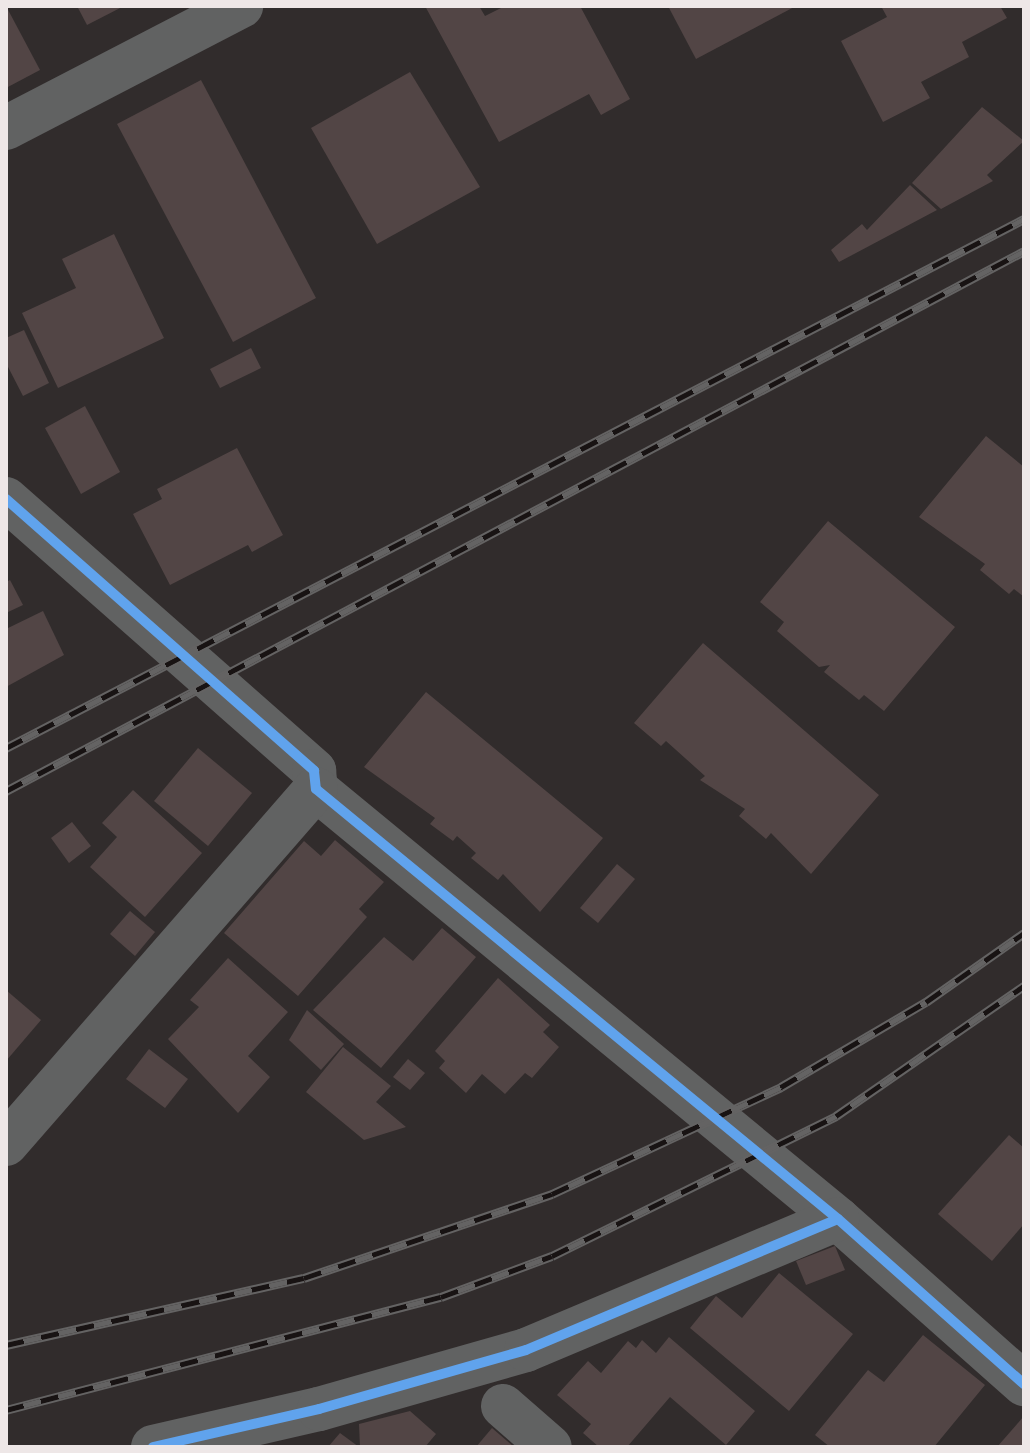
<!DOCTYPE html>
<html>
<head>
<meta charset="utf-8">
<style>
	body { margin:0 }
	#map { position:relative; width:1030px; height:1453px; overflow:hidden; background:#312c2c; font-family:"Zilla Slab",serif }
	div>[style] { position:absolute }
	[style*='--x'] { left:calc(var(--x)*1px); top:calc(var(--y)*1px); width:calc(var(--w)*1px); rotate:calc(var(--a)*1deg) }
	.building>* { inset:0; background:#524545 }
	.minor>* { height:44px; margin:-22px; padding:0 22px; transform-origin:22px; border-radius:22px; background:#616262 }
	.rail>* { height:9px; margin-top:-4.5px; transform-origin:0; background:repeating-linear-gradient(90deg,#181313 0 18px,#646363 0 36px); box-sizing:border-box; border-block:2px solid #646363 }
	.cycleway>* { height:10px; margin:-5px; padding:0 5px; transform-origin:5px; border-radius:5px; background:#60a3ed }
	span { translate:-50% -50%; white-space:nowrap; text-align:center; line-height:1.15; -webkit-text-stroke:8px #181313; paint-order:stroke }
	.frame { position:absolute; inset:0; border:8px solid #eee7e7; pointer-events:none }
</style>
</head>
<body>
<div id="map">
	<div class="building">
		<div style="clip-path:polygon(6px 6px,40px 70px,6px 88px)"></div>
		<div style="clip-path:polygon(77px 6px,124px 6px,87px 25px)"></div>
		<div style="clip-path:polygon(425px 6px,479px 6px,485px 16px,505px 6px,580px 6px,630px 99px,601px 115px,589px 94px,499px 142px)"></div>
		<div style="clip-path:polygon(668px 6px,796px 6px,696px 59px)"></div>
		<div style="clip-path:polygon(881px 6px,1000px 6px,1007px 18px,962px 42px,969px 57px,921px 82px,930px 98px,883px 122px,841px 41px,887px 17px)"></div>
		<div style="clip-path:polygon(410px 72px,480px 187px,377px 244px,311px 128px)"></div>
		<div style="clip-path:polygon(201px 80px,316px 298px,233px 342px,117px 124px)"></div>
		<div style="clip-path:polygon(982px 107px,1024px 141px,987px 175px,993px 181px,941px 209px,912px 183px)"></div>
		<div style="clip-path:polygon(910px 185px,937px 210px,839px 262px,831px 250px,862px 224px,867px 230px)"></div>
		<div style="clip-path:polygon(114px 234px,164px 338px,58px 388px,22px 313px,76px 288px,62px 259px)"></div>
		<div style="clip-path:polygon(24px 330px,49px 383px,23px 396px,6px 363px,6px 338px)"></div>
		<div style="clip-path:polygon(251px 348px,261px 368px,220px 388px,210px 369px)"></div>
		<div style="clip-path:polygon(85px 406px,120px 472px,81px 494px,45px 428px)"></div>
		<div style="clip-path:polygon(986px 436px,1024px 467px,1024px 597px,1014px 589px,1009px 594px,980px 570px,985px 564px,919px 517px)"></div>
		<div style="clip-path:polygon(237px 448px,283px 535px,252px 552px,248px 545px,170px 585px,133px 514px,162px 499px,157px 489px)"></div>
		<div style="clip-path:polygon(828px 521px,955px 627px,884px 711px,864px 695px,859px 700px,824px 672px,830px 665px,819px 667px,777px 631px,784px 622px,760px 602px)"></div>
		<div style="clip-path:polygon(10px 580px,23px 605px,6px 613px,6px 582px)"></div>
		<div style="clip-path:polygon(43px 611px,64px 655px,6px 687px,6px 629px)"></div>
		<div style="clip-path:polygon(703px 643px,879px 795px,811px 874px,771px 833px,766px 839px,739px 816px,745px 809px,700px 780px,705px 776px,666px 741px,661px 746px,634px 723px)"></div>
		<div style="clip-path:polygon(426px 692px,603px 838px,540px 912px,503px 874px,498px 880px,471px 858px,476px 853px,457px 836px,453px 841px,430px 824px,435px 818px,364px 767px)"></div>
		<div style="clip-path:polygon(198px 748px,252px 793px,208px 846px,154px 801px)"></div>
		<div style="clip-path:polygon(133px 790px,202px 853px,145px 917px,90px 867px,117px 837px,102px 823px)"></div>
		<div style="clip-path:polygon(72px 822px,91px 846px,69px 863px,51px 838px)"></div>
		<div style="clip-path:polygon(335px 840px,384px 882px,359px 909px,367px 917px,298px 996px,224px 933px,304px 841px,321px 856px)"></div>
		<div style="clip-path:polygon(617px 864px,635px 879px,598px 923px,580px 908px)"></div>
		<div style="clip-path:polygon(130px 911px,155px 932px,135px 956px,110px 934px)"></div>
		<div style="clip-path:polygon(442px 928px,476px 957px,381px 1068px,313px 1010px,384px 937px,413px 961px)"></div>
		<div style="clip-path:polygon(228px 958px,288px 1012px,248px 1056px,270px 1077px,238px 1113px,168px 1039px,199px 1007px,190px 1000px)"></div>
		<div style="clip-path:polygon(498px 978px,550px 1025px,543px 1032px,559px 1047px,532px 1078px,525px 1073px,505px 1094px,482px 1074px,466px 1093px,439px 1068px,445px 1061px,435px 1051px)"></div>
		<div style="clip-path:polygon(6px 990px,41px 1020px,6px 1061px)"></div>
		<div style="clip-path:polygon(307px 1010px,344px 1044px,321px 1070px,289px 1040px)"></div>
		<div style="clip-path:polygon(343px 1047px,391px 1086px,376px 1102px,406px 1127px,364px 1140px,306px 1092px)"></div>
		<div style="clip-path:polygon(149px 1049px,188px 1079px,165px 1108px,126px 1079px)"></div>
		<div style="clip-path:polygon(408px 1059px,425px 1073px,410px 1090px,393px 1077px)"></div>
		<div style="clip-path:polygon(1009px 1135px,1024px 1148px,1024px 1224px,992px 1261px,938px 1214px)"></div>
		<div style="clip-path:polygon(835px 1246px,845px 1270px,806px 1285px,796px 1261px)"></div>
		<div style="clip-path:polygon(779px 1273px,853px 1334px,789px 1411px,690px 1328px,716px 1296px,742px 1318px)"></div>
		<div style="clip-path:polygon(923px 1335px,985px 1385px,934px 1447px,830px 1447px,815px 1435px,868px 1370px,884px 1382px)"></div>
		<div style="clip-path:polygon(669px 1337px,755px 1411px,726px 1445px,670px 1397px,627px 1447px,599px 1447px,583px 1433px,591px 1424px,557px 1395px,588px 1361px,601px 1373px,628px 1341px,636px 1348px,642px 1340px,656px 1353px)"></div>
		<div style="clip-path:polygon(410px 1411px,436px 1434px,425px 1447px,360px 1447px,359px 1424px)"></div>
		<div style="clip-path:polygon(1024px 1416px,1024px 1447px,997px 1447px)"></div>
		<div style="clip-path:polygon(492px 1428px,514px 1447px,476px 1447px)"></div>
		<div style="clip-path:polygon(340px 1433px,359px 1447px,328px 1447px)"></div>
	</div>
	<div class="minor">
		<div style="--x:6;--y:128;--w:265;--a:-27.4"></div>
		<div style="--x:6;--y:499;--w:411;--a:41.4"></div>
		<div style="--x:314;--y:771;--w:18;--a:84"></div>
		<div style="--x:316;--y:789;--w:676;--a:39.48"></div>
		<div style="--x:838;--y:1219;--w:249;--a:41.6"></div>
		<div style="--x:6;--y:1144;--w:471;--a:-48.9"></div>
		<div style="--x:503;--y:1406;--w:62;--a:41.1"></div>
		<div style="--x:153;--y:1447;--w:170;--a:-12.9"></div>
		<div style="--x:319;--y:1409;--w:215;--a:-15.9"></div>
		<div style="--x:526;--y:1350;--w:338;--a:-22.8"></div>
	</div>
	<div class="rail">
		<div style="--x:6;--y:748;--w:1147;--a:-27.46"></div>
		<div style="--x:6;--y:791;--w:1152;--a:-27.94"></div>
		<div style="--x:6;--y:1345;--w:305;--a:-12.7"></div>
		<div style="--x:304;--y:1278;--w:262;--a:-18.7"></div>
		<div style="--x:552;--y:1194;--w:253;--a:-25"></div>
		<div style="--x:781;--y:1087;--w:168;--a:-30.4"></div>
		<div style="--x:926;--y:1002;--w:120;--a:-35.1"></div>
		<div style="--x:6;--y:1410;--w:449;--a:-14.6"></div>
		<div style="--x:441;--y:1297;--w:118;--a:-20.3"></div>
		<div style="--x:552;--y:1256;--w:317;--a:-26.2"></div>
		<div style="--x:836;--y:1116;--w:229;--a:-34.7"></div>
	</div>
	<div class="cycleway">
		<div style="--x:6;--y:499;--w:411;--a:41.4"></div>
		<div style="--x:314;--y:771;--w:18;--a:84"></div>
		<div style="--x:316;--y:789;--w:676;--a:39.48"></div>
		<div style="--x:838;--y:1219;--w:249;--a:41.6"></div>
		<div style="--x:153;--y:1447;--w:170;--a:-12.9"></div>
		<div style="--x:319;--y:1409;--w:215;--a:-15.9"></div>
		<div style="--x:526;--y:1350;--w:338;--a:-22.8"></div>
	</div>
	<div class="frame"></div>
</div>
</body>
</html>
